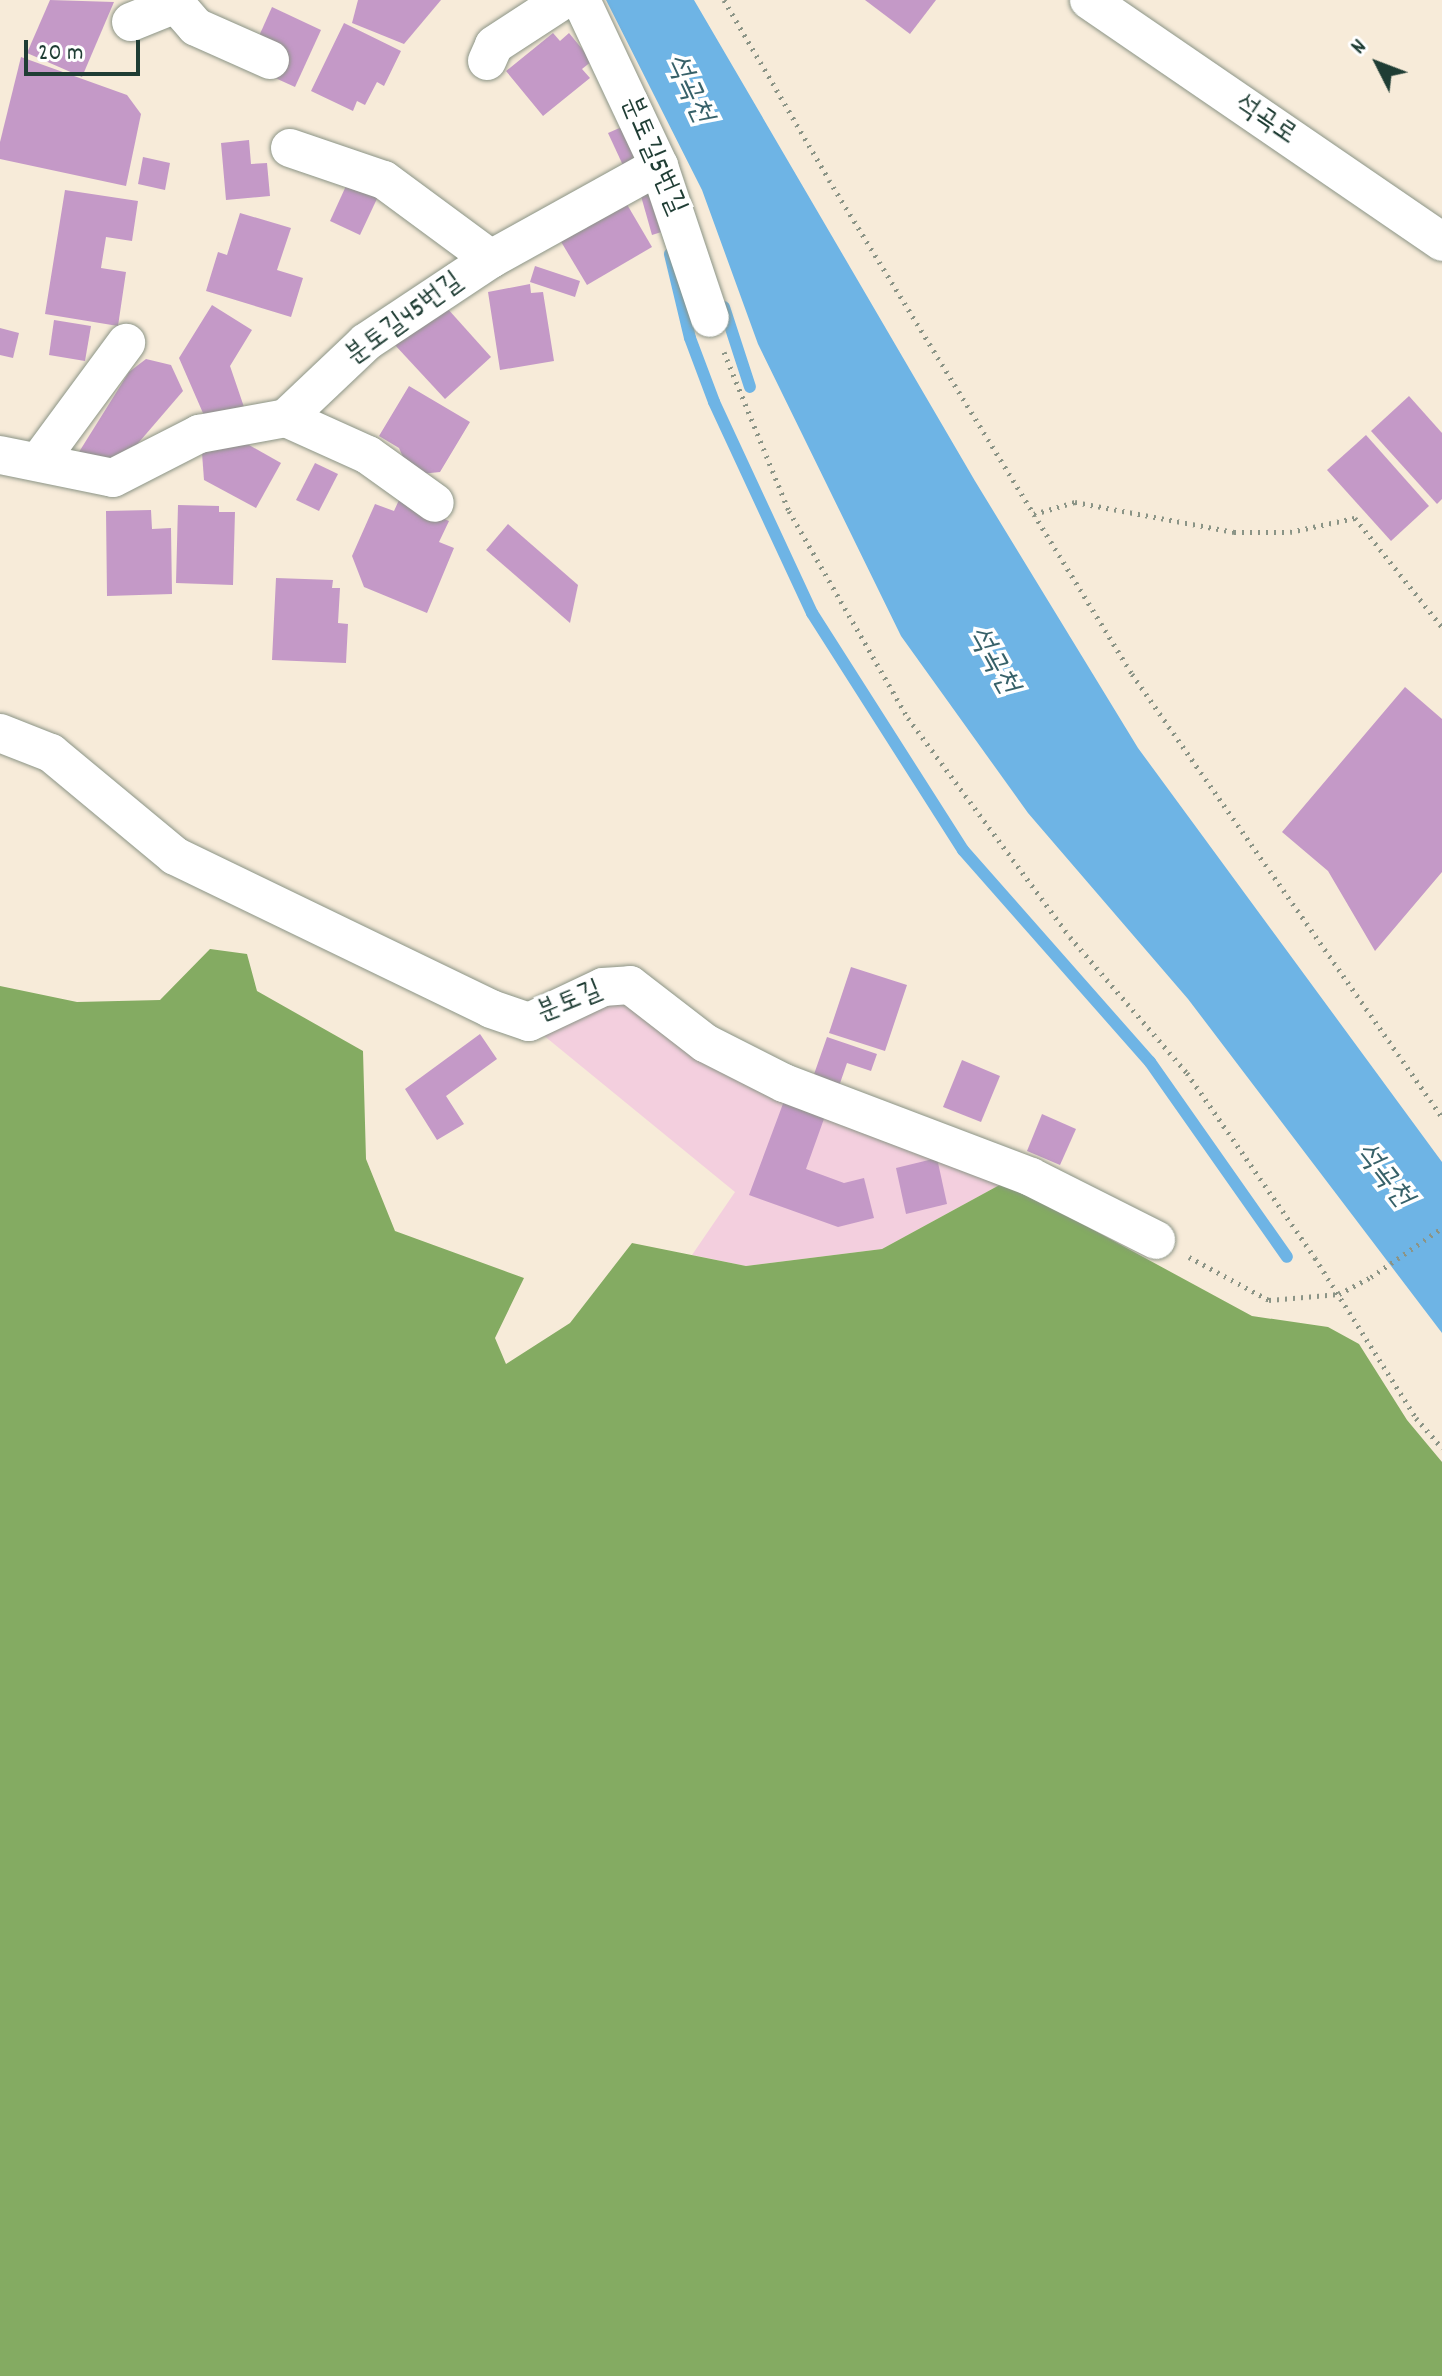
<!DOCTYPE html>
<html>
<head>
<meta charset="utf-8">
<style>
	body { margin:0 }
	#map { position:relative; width:1442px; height:2376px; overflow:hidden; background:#f7ebd9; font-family:Dekko,"Poor Story",sans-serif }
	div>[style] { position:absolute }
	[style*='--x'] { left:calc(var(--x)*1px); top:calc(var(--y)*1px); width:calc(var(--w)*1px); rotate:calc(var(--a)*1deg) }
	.built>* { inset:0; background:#f3cfde }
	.forest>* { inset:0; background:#84ab62 }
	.water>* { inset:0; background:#6eb4e5 }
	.stream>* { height:12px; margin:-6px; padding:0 6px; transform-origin:6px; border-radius:6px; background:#6eb4e5 }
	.building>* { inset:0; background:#c499c7 }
	.path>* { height:5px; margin-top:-2.5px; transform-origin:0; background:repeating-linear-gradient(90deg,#8b9486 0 2px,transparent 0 8px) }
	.roads { filter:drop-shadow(0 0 2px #8b9486) drop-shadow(0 0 2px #8b9486) }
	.minor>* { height:38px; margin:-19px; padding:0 19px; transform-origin:19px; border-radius:19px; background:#fff }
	span { translate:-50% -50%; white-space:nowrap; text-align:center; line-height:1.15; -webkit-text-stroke:7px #fff; paint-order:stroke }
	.street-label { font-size:28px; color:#1f3d34 }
	.water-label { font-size:30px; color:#376169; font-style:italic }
	.north { position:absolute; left:1338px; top:24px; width:80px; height:80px; -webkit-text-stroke:6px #fff; paint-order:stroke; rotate:312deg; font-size:22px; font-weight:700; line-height:32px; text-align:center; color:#1f3d34 }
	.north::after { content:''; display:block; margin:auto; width:28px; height:36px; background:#1f3d34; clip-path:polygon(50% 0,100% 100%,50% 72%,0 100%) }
	.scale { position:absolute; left:24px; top:40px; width:116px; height:36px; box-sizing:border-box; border:4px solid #1f3d34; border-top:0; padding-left:10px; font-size:24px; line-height:28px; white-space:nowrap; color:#1f3d34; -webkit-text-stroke:6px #fff; paint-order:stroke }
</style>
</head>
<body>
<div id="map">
	<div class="built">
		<div style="clip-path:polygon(607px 993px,1005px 1182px,882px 1249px,746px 1266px,692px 1255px,735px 1192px,537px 1030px)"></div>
	</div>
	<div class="forest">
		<div style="clip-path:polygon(210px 949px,247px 954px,257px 991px,363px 1051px,366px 1159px,395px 1231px,524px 1278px,495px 1338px,506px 1364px,570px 1323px,632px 1243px,746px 1266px,882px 1249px,1005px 1182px,1252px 1316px,1328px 1327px,1359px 1344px,1407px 1420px,1442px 1462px,1442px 2376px,0 2376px,0 986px,77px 1002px,160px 1000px)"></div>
	</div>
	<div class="water">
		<div style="clip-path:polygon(606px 0,694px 0,975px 481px,1138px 748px,1442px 1162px,1442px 1333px,1188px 999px,1028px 813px,901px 636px,758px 344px,702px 190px)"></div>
	</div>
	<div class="stream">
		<div style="--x:670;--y:254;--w:86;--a:76.6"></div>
		<div style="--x:690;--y:338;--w:68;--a:69.4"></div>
		<div style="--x:714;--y:402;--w:233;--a:65.1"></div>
		<div style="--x:812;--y:613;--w:281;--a:57.5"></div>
		<div style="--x:963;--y:850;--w:283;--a:48.6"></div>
		<div style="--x:1150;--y:1062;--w:238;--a:54.9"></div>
		<div style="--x:724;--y:307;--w:84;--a:72"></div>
	</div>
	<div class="building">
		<div style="clip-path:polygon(50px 0,114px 2px,82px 77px,27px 53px)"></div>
		<div style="clip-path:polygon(358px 0,441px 0,404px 44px,352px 23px)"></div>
		<div style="clip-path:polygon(865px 0,936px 0,910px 34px)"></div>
		<div style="clip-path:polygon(272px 7px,321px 30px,295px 87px,273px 77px,255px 45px)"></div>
		<div style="clip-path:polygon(344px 23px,401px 51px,384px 86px,377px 82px,365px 105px,357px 101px,353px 111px,311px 91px)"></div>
		<div style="clip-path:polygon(553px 33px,560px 41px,569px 33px,592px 61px,582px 69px,590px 78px,543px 116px,506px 71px)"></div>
		<div style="clip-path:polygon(21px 57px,127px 95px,141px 114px,126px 186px,0 159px,0 142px)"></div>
		<div style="clip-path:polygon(631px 123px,647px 157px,627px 174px,608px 133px)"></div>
		<div style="clip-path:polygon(249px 140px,251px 164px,267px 163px,270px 196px,226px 200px,221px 143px)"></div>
		<div style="clip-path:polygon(143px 157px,170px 163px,165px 190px,138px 184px)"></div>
		<div style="clip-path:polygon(351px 175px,382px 188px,360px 235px,330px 221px)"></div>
		<div style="clip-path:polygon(661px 182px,674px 228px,652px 235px,639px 189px)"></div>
		<div style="clip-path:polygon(65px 190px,138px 201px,132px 241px,106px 237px,101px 268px,126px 272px,118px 326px,45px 314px)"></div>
		<div style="clip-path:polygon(625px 201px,652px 247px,587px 285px,560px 240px)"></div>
		<div style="clip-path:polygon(240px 213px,291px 228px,277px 270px,303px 278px,291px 317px,206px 291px,218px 252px,227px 255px)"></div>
		<div style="clip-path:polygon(535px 266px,580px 281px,575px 297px,530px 282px)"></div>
		<div style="clip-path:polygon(530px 284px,531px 293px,543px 292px,554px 361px,500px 370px,488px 292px)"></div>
		<div style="clip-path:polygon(212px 305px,252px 330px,230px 366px,244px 407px,206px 420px,179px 358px)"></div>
		<div style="clip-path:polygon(447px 308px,491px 357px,445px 399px,394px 344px)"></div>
		<div style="clip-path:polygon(54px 320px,91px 326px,85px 361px,49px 355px)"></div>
		<div style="clip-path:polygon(0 328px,19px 333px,13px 358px,0 355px)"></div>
		<div style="clip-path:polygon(146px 359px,171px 365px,183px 391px,122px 462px,79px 452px,129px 372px)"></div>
		<div style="clip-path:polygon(409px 386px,470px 422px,440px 472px,421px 474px,405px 462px,399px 448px,379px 436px)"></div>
		<div style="clip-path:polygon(1409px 396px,1442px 433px,1442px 499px,1437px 504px,1371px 431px)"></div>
		<div style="clip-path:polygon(1366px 435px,1429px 506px,1391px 541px,1327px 470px)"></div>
		<div style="clip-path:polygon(242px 441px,281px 463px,256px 508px,204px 480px,202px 453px)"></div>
		<div style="clip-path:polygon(315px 463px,338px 474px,319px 511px,296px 500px)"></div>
		<div style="clip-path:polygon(399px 500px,449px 521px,439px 542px,454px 548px,427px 613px,364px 587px,352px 556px,375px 504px,394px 511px)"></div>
		<div style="clip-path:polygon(178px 505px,219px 506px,219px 512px,235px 512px,233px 585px,176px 583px)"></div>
		<div style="clip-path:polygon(151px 510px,152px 529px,171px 528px,172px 594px,107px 596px,106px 511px)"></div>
		<div style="clip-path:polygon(508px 524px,578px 585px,570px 623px,486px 550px)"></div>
		<div style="clip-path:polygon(276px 578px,333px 580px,332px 588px,340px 588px,338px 623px,348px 624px,346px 663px,272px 660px)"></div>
		<div style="clip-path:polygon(1405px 687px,1442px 719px,1442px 872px,1375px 951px,1328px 871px,1282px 832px)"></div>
		<div style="clip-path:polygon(851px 967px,907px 985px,885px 1051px,829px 1033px)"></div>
		<div style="clip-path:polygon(480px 1034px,497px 1059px,446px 1096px,464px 1124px,437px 1140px,405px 1089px)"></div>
		<div style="clip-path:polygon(827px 1037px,877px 1054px,871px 1071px,847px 1063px,838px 1089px,812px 1080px)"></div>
		<div style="clip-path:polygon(962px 1060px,1000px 1076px,981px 1122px,943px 1107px)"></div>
		<div style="clip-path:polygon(784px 1101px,825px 1116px,806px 1169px,844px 1183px,864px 1178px,874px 1218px,838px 1227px,749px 1195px)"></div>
		<div style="clip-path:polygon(1042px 1114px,1076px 1129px,1060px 1165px,1027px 1151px)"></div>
		<div style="clip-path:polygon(937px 1158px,947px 1204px,906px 1214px,896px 1168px)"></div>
	</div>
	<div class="path">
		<div style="--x:724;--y:0;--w:208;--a:59.7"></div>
		<div style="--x:829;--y:180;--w:580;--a:58.48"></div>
		<div style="--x:1132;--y:674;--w:541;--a:55.02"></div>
		<div style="--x:724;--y:352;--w:172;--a:67.8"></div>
		<div style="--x:789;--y:511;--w:239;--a:60.1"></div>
		<div style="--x:908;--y:718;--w:272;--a:53.5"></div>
		<div style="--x:1070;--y:937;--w:179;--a:49.3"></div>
		<div style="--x:1187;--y:1073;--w:225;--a:55.3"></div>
		<div style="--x:1315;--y:1258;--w:189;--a:57.7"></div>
		<div style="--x:1416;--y:1418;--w:40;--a:49"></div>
		<div style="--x:1034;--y:514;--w:43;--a:-16.3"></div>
		<div style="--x:1075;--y:502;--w:162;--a:10.7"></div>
		<div style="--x:1234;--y:532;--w:56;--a:0"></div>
		<div style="--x:1290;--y:532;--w:66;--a:-12.2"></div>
		<div style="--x:1355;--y:518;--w:139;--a:51.4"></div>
		<div style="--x:1189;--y:1257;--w:91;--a:28.3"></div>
		<div style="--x:1269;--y:1300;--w:70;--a:-4.9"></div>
		<div style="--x:1339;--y:1294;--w:36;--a:-28"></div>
		<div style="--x:1371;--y:1277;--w:86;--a:-34.6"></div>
	</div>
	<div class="roads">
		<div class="minor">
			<div style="--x:581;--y:0;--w:183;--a:64.8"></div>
			<div style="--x:659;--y:166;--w:160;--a:71.5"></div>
			<div style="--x:1089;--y:0;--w:428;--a:34.4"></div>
			<div style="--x:176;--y:4;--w:30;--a:49"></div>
			<div style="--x:196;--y:27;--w:81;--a:24"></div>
			<div style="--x:131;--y:22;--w:48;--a:-21.8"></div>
			<div style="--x:176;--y:4;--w:4;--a:-63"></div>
			<div style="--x:487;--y:61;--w:17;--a:-66"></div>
			<div style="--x:494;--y:45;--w:82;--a:-33.1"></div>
			<div style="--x:290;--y:148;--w:99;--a:18.8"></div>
			<div style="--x:384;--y:180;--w:133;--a:36.4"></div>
			<div style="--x:286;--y:418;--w:90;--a:24.3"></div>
			<div style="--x:368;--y:455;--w:82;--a:35.6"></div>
			<div style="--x:0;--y:455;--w:115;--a:11.5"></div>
			<div style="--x:113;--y:478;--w:97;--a:-27.1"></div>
			<div style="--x:199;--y:434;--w:88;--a:-10.4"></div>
			<div style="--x:286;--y:418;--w:110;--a:-43.5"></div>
			<div style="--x:366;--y:342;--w:150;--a:-33.6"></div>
			<div style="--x:491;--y:259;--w:192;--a:-29"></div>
			<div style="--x:39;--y:461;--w:147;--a:-53.6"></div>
			<div style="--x:0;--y:733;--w:55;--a:21.4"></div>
			<div style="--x:51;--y:753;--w:161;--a:39.7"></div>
			<div style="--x:175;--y:856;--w:351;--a:25.8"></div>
			<div style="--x:491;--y:1009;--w:40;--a:18.9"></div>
			<div style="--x:529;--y:1022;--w:82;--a:-25.3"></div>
			<div style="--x:603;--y:987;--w:27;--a:-4"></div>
			<div style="--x:630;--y:985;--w:95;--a:37.7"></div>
			<div style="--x:705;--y:1043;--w:89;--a:26.9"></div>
			<div style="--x:784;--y:1083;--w:264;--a:20.8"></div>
			<div style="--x:1031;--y:1177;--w:140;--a:26.7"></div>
		</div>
	</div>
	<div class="street-label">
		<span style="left:1265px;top:121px;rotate:34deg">석곡로</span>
		<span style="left:652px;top:156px;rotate:67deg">분토길5번길</span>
		<span style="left:405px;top:320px;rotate:-36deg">분토길45번길</span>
		<span style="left:570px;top:1003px;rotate:-22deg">분토길</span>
	</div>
	<div class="water-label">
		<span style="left:687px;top:89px;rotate:65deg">석곡천</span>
		<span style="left:991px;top:661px;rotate:61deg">석곡천</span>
		<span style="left:1382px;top:1176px;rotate:52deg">석곡천</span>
	</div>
	<div class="north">N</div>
	<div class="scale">20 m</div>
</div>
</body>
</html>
